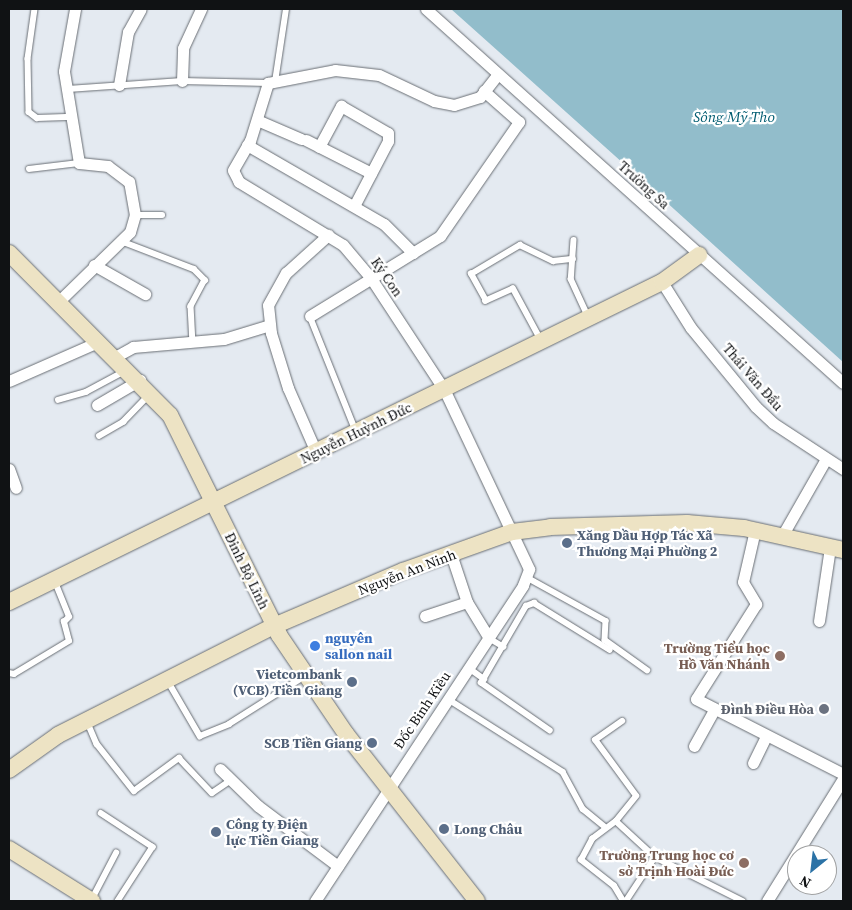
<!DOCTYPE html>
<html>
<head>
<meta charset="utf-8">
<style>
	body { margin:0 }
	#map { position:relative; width:852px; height:910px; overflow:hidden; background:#e4eaf1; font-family:"Source Serif 4",serif }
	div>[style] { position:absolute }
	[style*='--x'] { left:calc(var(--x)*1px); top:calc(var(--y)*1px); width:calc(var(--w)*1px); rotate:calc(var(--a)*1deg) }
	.water>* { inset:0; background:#92bdcb }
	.roads { filter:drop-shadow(0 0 1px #696e74) drop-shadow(0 0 1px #696e74) }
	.lane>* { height:5.5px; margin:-2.75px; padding:0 2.75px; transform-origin:2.75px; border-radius:2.75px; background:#fff }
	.street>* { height:11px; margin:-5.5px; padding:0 5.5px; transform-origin:5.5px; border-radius:5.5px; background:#fff }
	.secondary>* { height:16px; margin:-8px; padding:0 8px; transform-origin:8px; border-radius:8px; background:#ede3c4 }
	.dots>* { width:14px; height:14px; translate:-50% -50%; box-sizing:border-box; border:2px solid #fff; border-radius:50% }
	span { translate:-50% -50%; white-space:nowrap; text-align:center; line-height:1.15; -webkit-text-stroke:4.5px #fff; paint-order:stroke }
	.street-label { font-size:14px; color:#101214 }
	.service-label { font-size:14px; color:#4e5e75; font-weight:700 }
	.left { translate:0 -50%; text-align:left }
	.right { translate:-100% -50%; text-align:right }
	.shop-label { font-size:14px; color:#366cbe; font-weight:700 }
	.education-label { font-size:14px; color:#785e54; font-weight:700 }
	.worship-label { font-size:14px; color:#5b616d; font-weight:700 }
	.water-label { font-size:15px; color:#015c71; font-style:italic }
	.frame { position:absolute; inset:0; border:10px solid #101214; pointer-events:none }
	.north { position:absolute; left:787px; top:845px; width:50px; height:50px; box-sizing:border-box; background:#fff; border:1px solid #9fa0a1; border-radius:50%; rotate:209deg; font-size:14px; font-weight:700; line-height:20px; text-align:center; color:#101214 }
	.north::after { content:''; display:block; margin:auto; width:18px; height:22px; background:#2b72a6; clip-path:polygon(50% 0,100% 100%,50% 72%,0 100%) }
</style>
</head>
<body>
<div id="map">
	<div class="water">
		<div style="clip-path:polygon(451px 9px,843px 9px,843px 362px,653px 190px)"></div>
	</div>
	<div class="roads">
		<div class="lane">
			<div style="--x:35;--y:9;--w:50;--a:98"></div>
			<div style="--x:28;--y:59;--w:53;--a:88.9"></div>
			<div style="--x:29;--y:112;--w:10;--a:37"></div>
			<div style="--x:37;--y:118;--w:36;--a:-2"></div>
			<div style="--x:275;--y:82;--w:74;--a:-81.4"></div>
			<div style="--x:68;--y:89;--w:114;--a:-4"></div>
			<div style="--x:182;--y:81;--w:86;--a:1.3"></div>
			<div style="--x:29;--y:169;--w:50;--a:-6.8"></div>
			<div style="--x:135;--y:215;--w:27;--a:0"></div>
			<div style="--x:574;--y:240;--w:39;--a:94"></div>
			<div style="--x:571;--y:279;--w:41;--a:65.3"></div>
			<div style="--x:121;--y:241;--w:78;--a:21"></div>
			<div style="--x:194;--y:269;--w:16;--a:45"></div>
			<div style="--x:205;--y:280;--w:30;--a:118"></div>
			<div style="--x:191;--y:306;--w:36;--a:87"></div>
			<div style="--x:310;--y:316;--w:124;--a:68.2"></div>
			<div style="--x:540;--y:339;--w:57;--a:-118.4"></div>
			<div style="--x:513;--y:289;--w:30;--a:156"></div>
			<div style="--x:486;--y:301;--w:31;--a:-119"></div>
			<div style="--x:471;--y:274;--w:57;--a:-30.6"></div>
			<div style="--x:520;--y:245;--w:37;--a:26"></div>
			<div style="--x:553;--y:261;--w:20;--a:-6"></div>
			<div style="--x:58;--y:400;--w:29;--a:-16"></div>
			<div style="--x:86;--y:392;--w:44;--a:-28.3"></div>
			<div style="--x:99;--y:436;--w:28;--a:-30"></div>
			<div style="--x:123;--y:422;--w:36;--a:-46"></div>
			<div style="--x:526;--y:577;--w:91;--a:28.8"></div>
			<div style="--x:606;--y:621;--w:19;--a:93"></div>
			<div style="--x:605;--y:640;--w:52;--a:35.5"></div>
			<div style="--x:489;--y:638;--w:17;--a:31"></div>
			<div style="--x:469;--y:668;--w:19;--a:36"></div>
			<div style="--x:9;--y:673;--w:5;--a:11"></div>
			<div style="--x:14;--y:674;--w:64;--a:-31"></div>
			<div style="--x:69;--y:641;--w:20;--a:-105"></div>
			<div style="--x:64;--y:622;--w:7;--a:-45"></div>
			<div style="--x:69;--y:617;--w:38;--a:-112"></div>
			<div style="--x:168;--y:681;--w:64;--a:59.8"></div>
			<div style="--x:200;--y:736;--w:31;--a:-22"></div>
			<div style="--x:229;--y:724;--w:90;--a:-32.3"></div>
			<div style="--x:448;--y:699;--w:136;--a:32.4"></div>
			<div style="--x:563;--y:772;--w:42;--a:61.6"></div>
			<div style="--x:583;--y:809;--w:27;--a:39"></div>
			<div style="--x:88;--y:723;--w:23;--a:67"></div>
			<div style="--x:97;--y:744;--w:60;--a:51.8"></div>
			<div style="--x:134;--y:791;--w:56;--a:-36.3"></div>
			<div style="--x:179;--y:758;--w:48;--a:46.7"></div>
			<div style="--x:212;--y:793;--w:23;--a:-34"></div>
			<div style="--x:550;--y:731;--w:84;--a:-145.2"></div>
			<div style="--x:481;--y:683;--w:89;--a:-59.7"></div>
			<div style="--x:526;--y:606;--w:9;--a:-21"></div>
			<div style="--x:534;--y:603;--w:89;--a:31.7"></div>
			<div style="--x:101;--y:813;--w:62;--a:33.2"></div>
			<div style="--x:153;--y:847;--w:64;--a:122.9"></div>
			<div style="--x:616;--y:821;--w:32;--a:-51"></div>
			<div style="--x:636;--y:796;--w:69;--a:-126.2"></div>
			<div style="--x:595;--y:740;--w:33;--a:-35"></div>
			<div style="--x:92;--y:899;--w:52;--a:-62.4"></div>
			<div style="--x:623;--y:901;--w:17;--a:-121"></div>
			<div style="--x:614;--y:886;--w:42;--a:-141.8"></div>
			<div style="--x:581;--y:860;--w:24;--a:-62"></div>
			<div style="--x:592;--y:839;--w:30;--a:-37"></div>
			<div style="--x:616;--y:821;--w:53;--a:42.7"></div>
			<div style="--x:655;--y:857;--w:98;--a:26.6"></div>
			<div style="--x:626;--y:901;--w:53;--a:-56.6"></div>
		</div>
		<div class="street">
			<div style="--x:426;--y:9;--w:560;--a:41.89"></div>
			<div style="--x:182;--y:81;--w:33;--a:-88"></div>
			<div style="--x:183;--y:48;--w:43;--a:-65.2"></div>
			<div style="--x:119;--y:85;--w:54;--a:-80.4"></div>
			<div style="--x:128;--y:32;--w:26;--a:-61"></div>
			<div style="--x:257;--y:120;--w:48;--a:23.4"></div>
			<div style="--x:306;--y:140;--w:73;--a:26.9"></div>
			<div style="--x:247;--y:145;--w:158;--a:30"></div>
			<div style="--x:384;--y:224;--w:41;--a:45"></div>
			<div style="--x:319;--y:147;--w:47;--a:-61.8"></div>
			<div style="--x:341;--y:106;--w:54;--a:29.9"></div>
			<div style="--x:388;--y:133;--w:8;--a:90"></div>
			<div style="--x:388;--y:141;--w:73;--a:117.6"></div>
			<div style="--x:94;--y:265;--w:59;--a:29.6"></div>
			<div style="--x:662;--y:282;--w:54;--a:57.8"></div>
			<div style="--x:691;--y:328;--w:102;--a:50.6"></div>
			<div style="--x:756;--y:407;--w:23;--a:43"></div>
			<div style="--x:773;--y:423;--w:84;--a:33.3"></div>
			<div style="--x:58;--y:302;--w:100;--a:-44.2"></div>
			<div style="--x:130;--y:232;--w:18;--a:-74"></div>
			<div style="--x:135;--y:215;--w:34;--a:-100"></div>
			<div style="--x:129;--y:182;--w:26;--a:-143"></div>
			<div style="--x:108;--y:166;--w:29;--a:-174"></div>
			<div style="--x:79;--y:163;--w:93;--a:-99.3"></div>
			<div style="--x:64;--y:71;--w:63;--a:-79.9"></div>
			<div style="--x:310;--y:316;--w:153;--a:-31.6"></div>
			<div style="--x:440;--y:236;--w:139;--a:-55.3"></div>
			<div style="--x:519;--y:122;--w:47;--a:-138.5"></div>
			<div style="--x:115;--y:357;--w:21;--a:-29"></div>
			<div style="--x:133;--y:347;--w:91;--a:-5"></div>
			<div style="--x:224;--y:339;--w:48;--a:-16.9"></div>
			<div style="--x:9;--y:381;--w:97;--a:-23.7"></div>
			<div style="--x:97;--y:405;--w:50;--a:-30.2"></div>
			<div style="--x:316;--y:452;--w:70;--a:-113.6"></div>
			<div style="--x:288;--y:388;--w:58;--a:-107.2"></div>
			<div style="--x:271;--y:333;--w:28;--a:-96"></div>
			<div style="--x:268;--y:305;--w:37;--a:-61"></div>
			<div style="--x:286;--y:273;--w:57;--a:-42.1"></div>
			<div style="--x:9;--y:469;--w:20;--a:70"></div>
			<div style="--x:755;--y:530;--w:53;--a:103"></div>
			<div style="--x:743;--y:582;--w:26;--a:59"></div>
			<div style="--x:756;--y:604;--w:112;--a:122.3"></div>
			<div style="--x:696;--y:699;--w:165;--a:27"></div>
			<div style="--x:782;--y:536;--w:89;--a:-60.3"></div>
			<div style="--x:451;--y:554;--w:51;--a:71.6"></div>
			<div style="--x:467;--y:602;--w:42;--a:58.6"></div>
			<div style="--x:425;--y:616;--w:44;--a:-18.4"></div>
			<div style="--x:819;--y:621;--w:75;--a:-81.5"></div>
			<div style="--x:694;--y:746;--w:41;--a:-60.9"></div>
			<div style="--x:753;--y:763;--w:30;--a:-64"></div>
			<div style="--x:220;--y:769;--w:53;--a:44.2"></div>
			<div style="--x:258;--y:806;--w:100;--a:36.9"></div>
			<div style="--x:315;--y:901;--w:378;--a:-56.6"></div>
			<div style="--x:523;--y:585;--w:17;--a:-69"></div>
			<div style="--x:529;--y:569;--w:197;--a:-115.3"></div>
			<div style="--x:445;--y:391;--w:136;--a:-123.3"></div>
			<div style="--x:370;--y:277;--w:42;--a:-130.2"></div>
			<div style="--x:343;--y:245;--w:122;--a:-148.8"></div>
			<div style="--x:239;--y:182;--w:13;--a:-117"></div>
			<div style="--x:233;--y:170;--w:34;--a:-60"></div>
			<div style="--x:250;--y:141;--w:61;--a:-72.8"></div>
			<div style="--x:268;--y:83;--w:68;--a:-11"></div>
			<div style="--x:335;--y:70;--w:44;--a:6.5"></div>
			<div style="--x:379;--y:75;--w:61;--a:25.3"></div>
			<div style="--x:434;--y:101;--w:20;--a:11"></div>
			<div style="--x:454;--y:105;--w:27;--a:-17"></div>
			<div style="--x:480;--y:97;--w:29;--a:-52"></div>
			<div style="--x:767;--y:901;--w:144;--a:-58.1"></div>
		</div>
		<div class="secondary">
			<div style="--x:9;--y:253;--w:228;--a:45.2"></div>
			<div style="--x:170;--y:415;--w:246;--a:63.6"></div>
			<div style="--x:279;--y:635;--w:120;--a:55.9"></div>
			<div style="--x:346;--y:734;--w:212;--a:51.9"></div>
			<div style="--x:9;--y:602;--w:727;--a:-26.11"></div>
			<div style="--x:662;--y:282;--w:46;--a:-36.1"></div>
			<div style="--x:9;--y:770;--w:60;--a:-35.5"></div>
			<div style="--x:58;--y:735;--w:242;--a:-26.8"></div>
			<div style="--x:274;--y:626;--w:140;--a:-23.1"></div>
			<div style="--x:403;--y:571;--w:116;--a:-19.7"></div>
			<div style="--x:512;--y:532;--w:38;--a:-7"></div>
			<div style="--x:550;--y:527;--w:137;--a:-1.7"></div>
			<div style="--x:687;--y:523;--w:57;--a:5"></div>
			<div style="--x:744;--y:528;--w:101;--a:12.5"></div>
			<div style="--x:9;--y:849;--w:98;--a:32.1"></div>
		</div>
	</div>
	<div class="dots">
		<div style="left:567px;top:543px;background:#5c6f8a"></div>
		<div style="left:315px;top:646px;background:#3f7fe0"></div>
		<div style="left:780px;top:656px;background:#8d6e63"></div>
		<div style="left:352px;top:682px;background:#5c6f8a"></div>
		<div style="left:824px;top:709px;background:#6b7280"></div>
		<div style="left:372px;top:743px;background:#5c6f8a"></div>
		<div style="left:444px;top:829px;background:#5c6f8a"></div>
		<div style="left:216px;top:832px;background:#5c6f8a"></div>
		<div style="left:744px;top:863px;background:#8d6e63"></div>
	</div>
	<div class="street-label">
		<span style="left:644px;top:185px;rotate:42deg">Trường Sa</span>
		<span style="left:387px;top:277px;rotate:55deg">Ký Con</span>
		<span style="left:753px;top:377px;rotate:49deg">Thái Văn Đẩu</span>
		<span style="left:356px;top:433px;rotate:-26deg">Nguyễn Huỳnh Đức</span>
		<span style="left:247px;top:571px;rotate:64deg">Đinh Bộ Lĩnh</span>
		<span style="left:407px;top:572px;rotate:-21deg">Nguyễn An Ninh</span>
		<span style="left:422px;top:710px;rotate:-56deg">Đốc Binh Kiều</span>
	</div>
	<div class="service-label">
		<span class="left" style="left:577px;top:543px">Xăng Dầu Hợp Tác Xã<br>Thương Mại Phường 2</span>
		<span class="right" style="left:342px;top:682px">Vietcombank<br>(VCB) Tiền Giang</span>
		<span class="right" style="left:362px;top:743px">SCB Tiền Giang</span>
		<span class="left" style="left:226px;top:832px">Công ty Điện<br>lực Tiền Giang</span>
		<span class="left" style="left:454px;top:829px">Long Châu</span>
	</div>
	<div class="shop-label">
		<span class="left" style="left:325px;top:646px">nguyên<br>sallon nail</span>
	</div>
	<div class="education-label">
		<span class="right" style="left:770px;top:656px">Trường Tiểu học<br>Hồ Văn Nhánh</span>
		<span class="right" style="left:734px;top:863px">Trường Trung học cơ<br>sở Trịnh Hoài Đức</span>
	</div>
	<div class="worship-label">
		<span class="right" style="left:814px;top:709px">Đình Điều Hòa</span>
	</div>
	<div class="water-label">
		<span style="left:734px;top:117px">Sông Mỹ Tho</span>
	</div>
	<div class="frame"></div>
	<div class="north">N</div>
</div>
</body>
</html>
